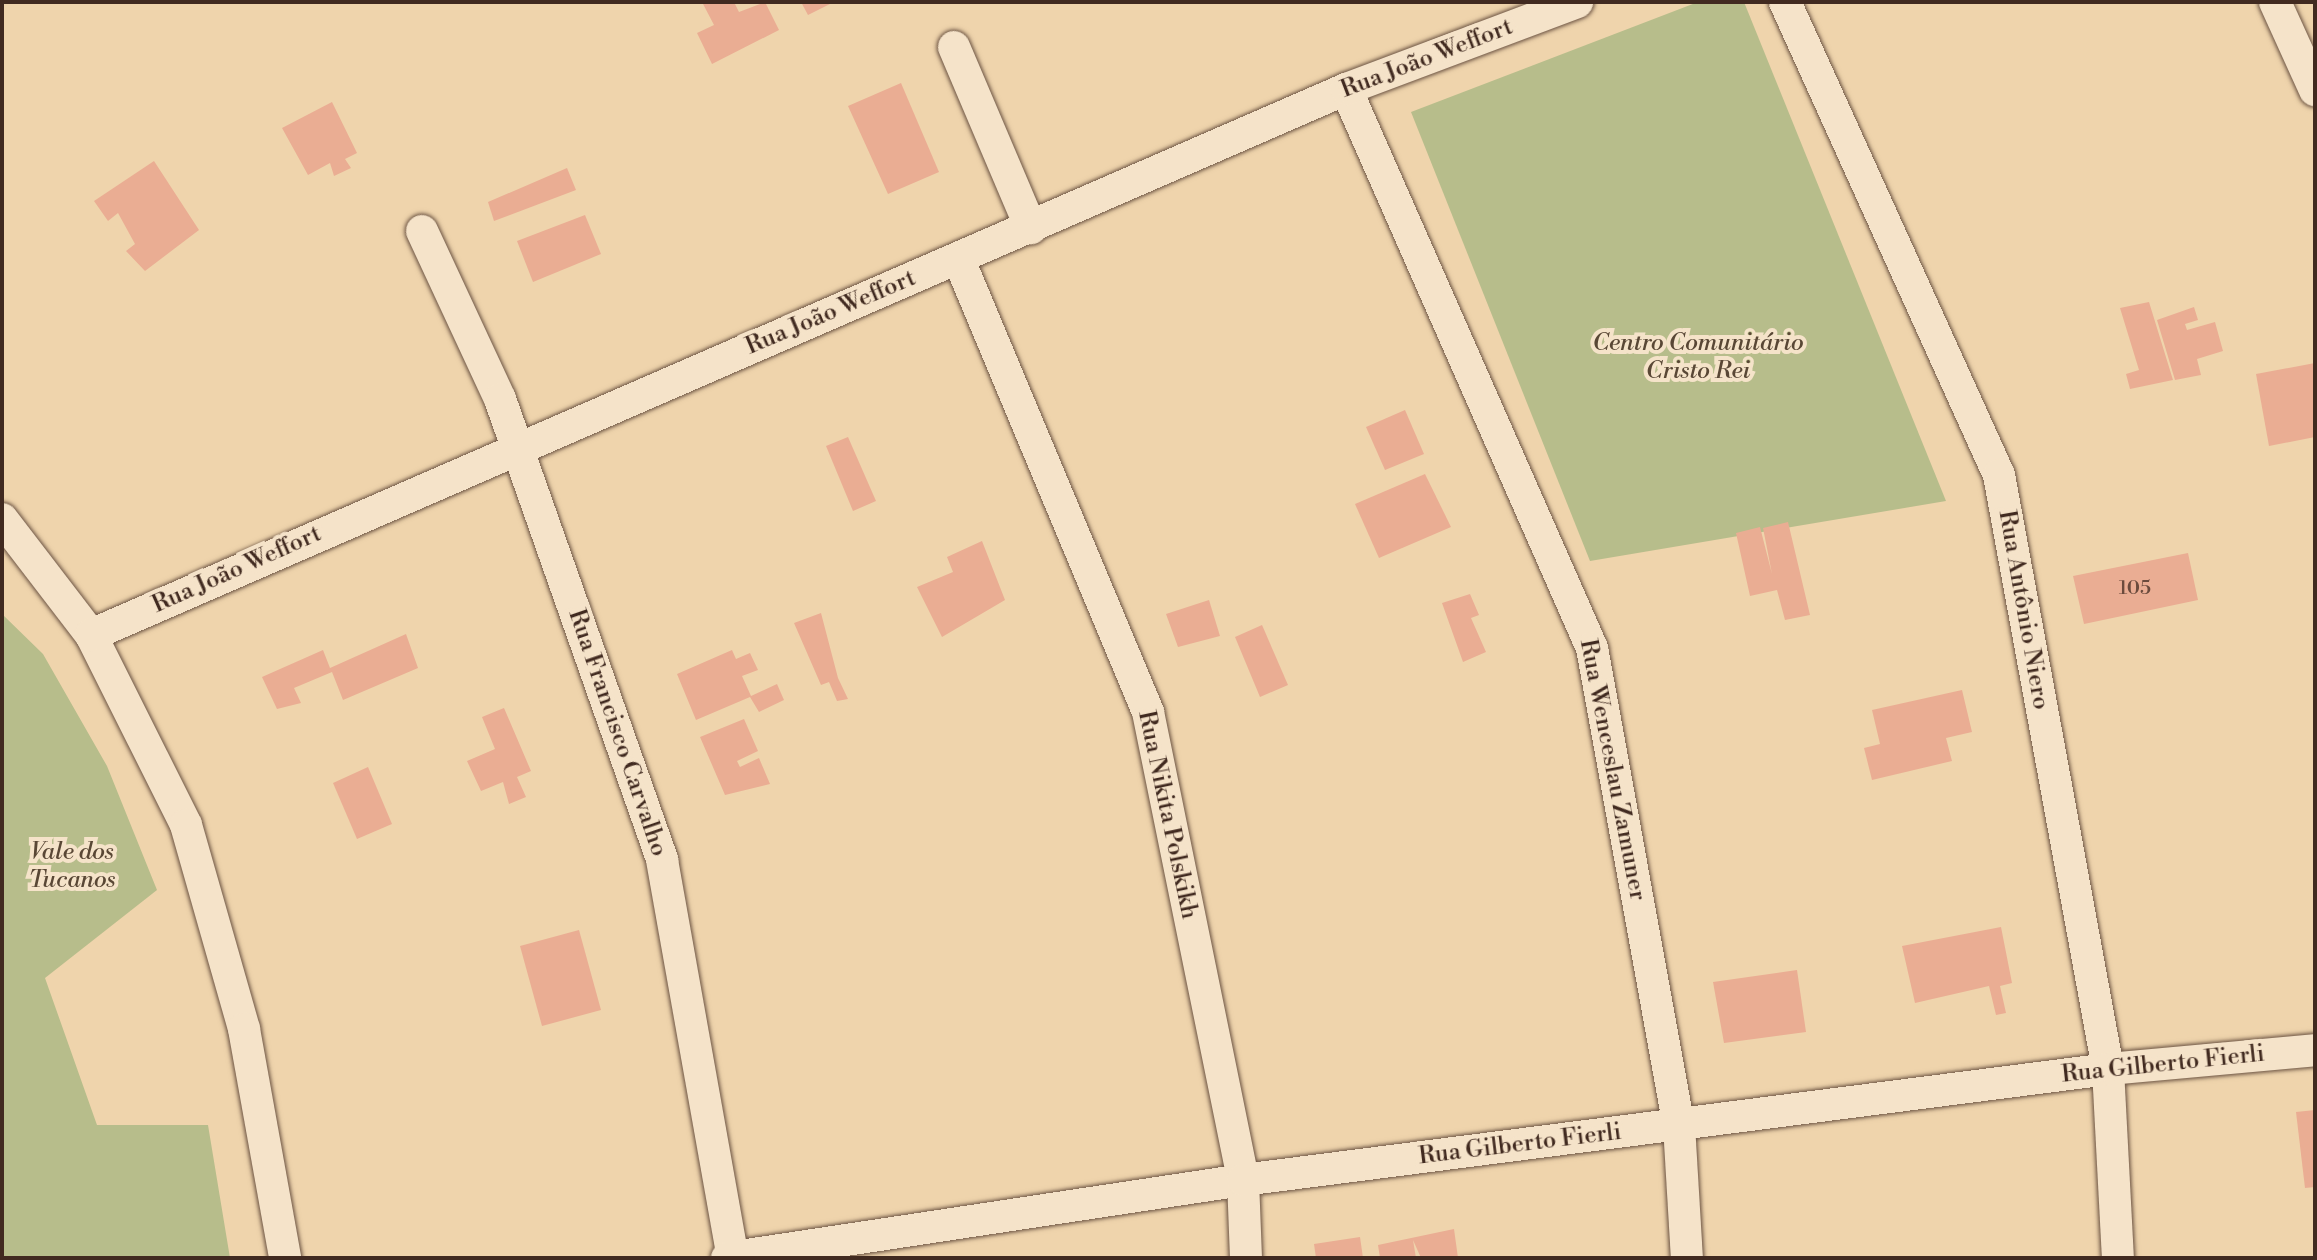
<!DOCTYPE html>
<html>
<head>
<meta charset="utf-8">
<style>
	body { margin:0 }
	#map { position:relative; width:2317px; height:1260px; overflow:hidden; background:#efd4ac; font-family:"Libre Bodoni",serif }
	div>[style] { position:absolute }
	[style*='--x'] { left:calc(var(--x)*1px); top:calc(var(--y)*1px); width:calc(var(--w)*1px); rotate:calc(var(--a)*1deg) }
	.green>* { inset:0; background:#b7bd8b }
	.building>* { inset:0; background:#eaad93 }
	.roads { filter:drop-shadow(0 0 2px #6c5443) drop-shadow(0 0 2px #6c5443) }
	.street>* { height:32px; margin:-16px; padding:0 16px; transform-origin:16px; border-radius:16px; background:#f5e3c9 }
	span { translate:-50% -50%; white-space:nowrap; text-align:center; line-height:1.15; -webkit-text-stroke:8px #f5e3c9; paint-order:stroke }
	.number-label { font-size:20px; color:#6b4b3d }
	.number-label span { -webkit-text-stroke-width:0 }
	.street-label { font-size:24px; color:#412a20 }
	.park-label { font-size:24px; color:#594735; font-style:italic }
	.frame { position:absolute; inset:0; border:4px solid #412a20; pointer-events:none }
</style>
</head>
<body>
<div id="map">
	<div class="green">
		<div style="clip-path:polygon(1698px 2px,1744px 2px,1946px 501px,1590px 561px,1411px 112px)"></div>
		<div style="clip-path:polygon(2px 614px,43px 654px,107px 766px,157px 890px,45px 978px,97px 1125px,208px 1125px,230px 1258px,2px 1258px)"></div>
	</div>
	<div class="building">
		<div style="clip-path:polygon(702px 2px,734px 2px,739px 12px,765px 2px,779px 30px,712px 64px,697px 33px,714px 25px)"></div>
		<div style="clip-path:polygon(801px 2px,834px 2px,808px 15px)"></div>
		<div style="clip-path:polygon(901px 83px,939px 172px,888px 194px,848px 106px)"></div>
		<div style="clip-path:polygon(332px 102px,357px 153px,345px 159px,351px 168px,334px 176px,330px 163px,308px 175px,282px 128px)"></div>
		<div style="clip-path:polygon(154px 161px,199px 230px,145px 271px,126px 251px,135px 244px,118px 213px,108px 221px,94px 201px)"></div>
		<div style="clip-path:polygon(567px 168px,576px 190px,494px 221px,488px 202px)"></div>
		<div style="clip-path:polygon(585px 215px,601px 254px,533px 282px,517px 241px)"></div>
		<div style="clip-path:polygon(2149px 302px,2173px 380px,2130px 389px,2126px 374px,2139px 370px,2120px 308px)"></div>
		<div style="clip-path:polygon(2194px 307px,2198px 320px,2185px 324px,2187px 330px,2215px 322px,2223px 351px,2197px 359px,2201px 375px,2175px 380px,2157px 320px)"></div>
		<div style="clip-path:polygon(2315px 363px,2315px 437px,2269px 446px,2256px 374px)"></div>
		<div style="clip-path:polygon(1405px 410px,1424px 454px,1385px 470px,1366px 427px)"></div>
		<div style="clip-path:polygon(848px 437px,876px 501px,853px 511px,826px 446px)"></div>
		<div style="clip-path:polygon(1425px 474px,1451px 527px,1379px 558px,1355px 504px)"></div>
		<div style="clip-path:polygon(1788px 522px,1810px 615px,1785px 620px,1777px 590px,1750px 596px,1736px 533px,1760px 527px,1772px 574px,1763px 528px)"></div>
		<div style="clip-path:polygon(982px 541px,1005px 600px,942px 637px,917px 587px,953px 572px,947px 557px)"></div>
		<div style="clip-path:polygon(2188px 553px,2198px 600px,2084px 624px,2073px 576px)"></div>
		<div style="clip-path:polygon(1470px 594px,1479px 615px,1471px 618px,1486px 652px,1463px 662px,1442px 603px)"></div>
		<div style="clip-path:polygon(1209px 600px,1220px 636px,1178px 647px,1166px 614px)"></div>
		<div style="clip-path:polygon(821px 613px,838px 678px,848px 699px,837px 701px,829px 682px,821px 685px,794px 623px)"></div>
		<div style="clip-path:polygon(1262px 625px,1288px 685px,1260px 697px,1235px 637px)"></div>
		<div style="clip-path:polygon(406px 634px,418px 668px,343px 700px,332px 672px,294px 688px,301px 703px,277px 709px,262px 677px,323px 650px,330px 668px)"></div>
		<div style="clip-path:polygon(732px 650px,736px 659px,750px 653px,758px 670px,742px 676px,751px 696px,777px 684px,784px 700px,759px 712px,750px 697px,696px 720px,677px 674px)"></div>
		<div style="clip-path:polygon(1962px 690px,1972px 732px,1946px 738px,1952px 761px,1872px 780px,1864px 748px,1880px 744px,1872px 710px)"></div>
		<div style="clip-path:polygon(504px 708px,531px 771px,517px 777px,526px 797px,509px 804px,503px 782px,481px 791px,467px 761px,495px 749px,482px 717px)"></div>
		<div style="clip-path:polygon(744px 719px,758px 751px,737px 761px,740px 767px,759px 758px,770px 784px,725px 795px,700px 737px)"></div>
		<div style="clip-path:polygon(368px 767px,392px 824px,357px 839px,333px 783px)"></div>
		<div style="clip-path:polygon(2001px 927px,2012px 983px,2000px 986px,2006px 1013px,1996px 1015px,1989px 986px,1915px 1003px,1902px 946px)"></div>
		<div style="clip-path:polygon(579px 930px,601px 1010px,542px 1026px,520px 946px)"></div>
		<div style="clip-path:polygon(1797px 970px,1806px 1032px,1724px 1043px,1713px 982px)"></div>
		<div style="clip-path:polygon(2315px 1110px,2315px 1187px,2305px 1188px,2296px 1112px)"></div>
		<div style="clip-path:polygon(1454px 1229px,1458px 1258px,1421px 1258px,1413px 1240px,1416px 1258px,1380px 1258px,1378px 1245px)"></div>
		<div style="clip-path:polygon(1360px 1237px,1363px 1258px,1316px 1258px,1314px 1244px)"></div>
	</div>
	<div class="roads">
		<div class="street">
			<div style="--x:1785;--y:2;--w:519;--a:65.66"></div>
			<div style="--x:1999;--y:475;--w:604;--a:79.6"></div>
			<div style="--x:2108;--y:1069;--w:189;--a:87"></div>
			<div style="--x:2275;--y:2;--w:97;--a:65.6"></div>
			<div style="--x:954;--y:47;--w:197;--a:67"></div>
			<div style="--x:1346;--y:89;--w:611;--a:66.25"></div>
			<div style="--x:1592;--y:648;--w:485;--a:79.7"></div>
			<div style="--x:1679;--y:1125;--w:133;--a:86.6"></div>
			<div style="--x:422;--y:231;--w:185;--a:65.1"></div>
			<div style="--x:500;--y:399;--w:489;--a:70.6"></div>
			<div style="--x:662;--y:860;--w:404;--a:79.9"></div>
			<div style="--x:959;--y:260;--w:490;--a:67.3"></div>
			<div style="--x:1148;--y:712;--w:478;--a:78.5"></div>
			<div style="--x:1243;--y:1180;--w:78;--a:87.8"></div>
			<div style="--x:2;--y:519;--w:146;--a:52.5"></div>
			<div style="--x:91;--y:635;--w:212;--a:63.4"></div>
			<div style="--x:186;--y:825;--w:212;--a:74.1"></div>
			<div style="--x:244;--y:1029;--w:233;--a:79.8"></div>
			<div style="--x:91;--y:635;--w:1369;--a:-23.51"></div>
			<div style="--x:1346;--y:89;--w:247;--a:-20.6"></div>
			<div style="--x:727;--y:1258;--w:522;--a:-8.6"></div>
			<div style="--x:1243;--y:1180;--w:872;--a:-7.31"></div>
			<div style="--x:2108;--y:1069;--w:208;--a:-5.2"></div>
		</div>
	</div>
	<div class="number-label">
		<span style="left:2135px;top:588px">105</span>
	</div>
	<div class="street-label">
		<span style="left:1427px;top:59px;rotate:-21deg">Rua João Weffort</span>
		<span style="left:831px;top:313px;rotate:-23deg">Rua João Weffort</span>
		<span style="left:237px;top:570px;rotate:-24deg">Rua João Weffort</span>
		<span style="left:2023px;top:610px;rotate:80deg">Rua Antônio Niero</span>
		<span style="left:617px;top:733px;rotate:71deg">Rua Francisco Carvalho</span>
		<span style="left:1612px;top:770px;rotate:79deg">Rua Wenceslau Zamuner</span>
		<span style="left:1167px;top:815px;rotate:78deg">Rua Nikita Polskikh</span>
		<span style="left:2163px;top:1065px;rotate:-6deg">Rua Gilberto Fierli</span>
		<span style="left:1520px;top:1145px;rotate:-7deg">Rua Gilberto Fierli</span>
	</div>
	<div class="park-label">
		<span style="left:1698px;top:358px">Centro Comunitário<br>Cristo Rei</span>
		<span style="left:72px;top:867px">Vale dos<br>Tucanos</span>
	</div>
	<div class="frame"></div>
</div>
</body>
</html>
